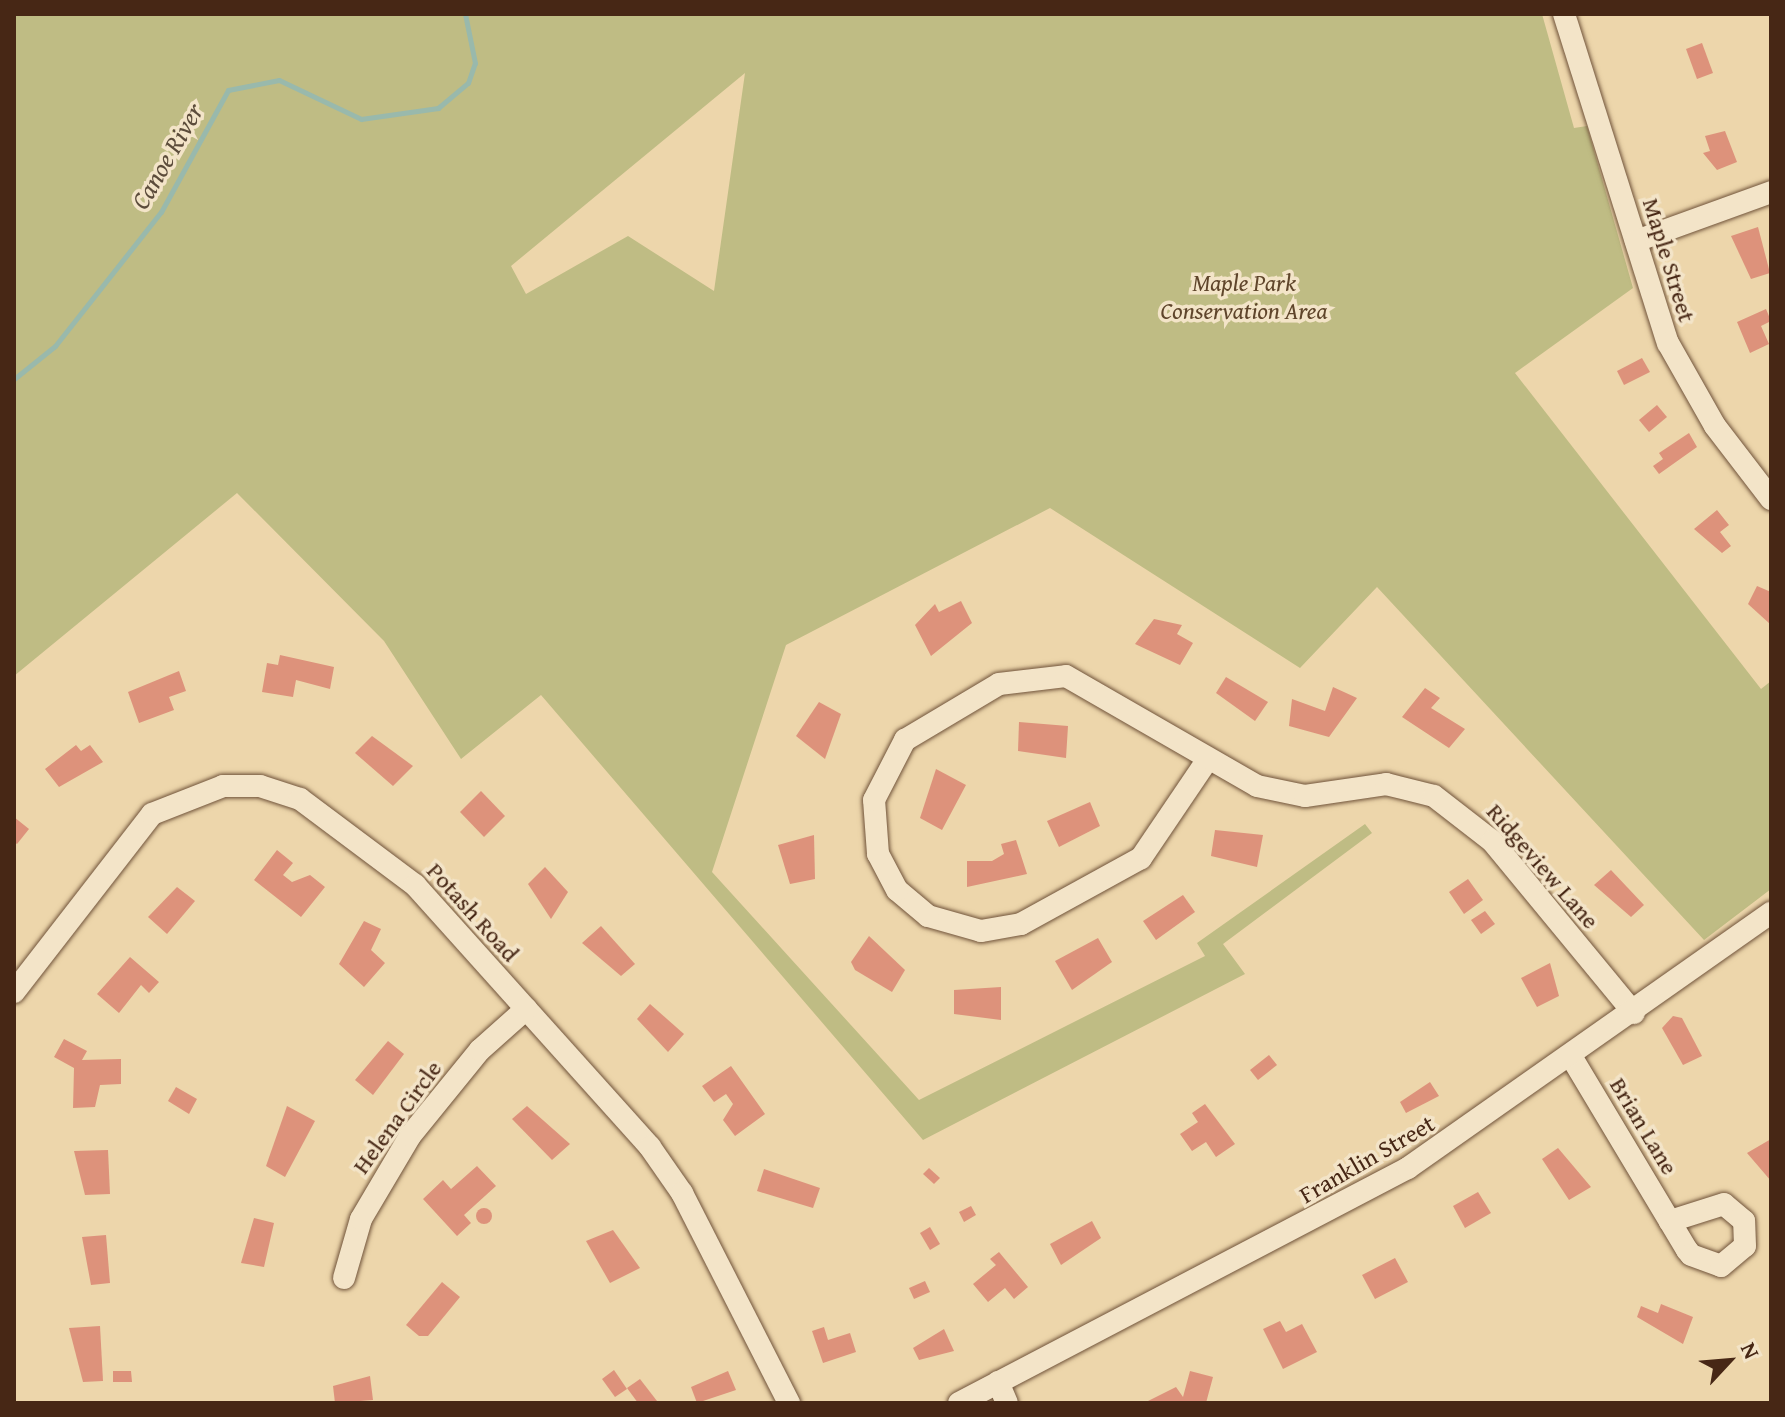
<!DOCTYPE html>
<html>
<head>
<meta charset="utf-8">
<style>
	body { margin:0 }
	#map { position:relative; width:1785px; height:1417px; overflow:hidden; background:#edd6ab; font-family:"Gentium Book Plus",serif }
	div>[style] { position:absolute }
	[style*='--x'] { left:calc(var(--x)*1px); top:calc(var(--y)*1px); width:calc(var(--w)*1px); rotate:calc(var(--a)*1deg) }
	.green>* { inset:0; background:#bfbc84 }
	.stream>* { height:5px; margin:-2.5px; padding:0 2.5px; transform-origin:2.5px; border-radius:2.5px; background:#99b9ac }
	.building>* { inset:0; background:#dd927b }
	.round { border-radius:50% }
	.roads { filter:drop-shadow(0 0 2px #70533a) drop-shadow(0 0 2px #70533a) }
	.minor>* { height:22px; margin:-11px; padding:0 11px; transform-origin:11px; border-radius:11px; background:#f3e4c8 }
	span { translate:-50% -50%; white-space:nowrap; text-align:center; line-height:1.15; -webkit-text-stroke:7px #f3e4c8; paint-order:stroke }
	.street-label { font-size:24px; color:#472715 }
	.park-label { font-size:24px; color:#5f452b; font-style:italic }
	.water-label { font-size:26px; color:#5c4c3b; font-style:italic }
	.frame { position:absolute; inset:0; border:16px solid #472715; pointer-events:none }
	.north { position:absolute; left:1689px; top:1321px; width:80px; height:80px; -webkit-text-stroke:6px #f3e4c8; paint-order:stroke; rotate:64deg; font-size:22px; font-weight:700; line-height:32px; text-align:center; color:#472715 }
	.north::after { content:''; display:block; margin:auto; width:28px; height:36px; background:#472715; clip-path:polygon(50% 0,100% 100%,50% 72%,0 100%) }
</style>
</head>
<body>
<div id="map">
	<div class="green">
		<div style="clip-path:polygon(evenodd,14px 14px,1542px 14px,1574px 128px,1587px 126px,1633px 288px,1515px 373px,1761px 689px,1771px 681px,1771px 889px,1704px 940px,1377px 587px,1300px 668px,1050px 508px,786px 645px,712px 872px,919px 1100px,1205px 956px,1197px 943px,1365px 824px,1372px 833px,1223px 944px,1245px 974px,923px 1140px,541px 695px,461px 759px,384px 641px,237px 493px,14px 676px,14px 14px,745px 73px,714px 291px,628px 236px,526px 294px,511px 266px,745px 73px)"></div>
	</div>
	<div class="stream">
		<div style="--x:14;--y:379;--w:53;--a:-38.8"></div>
		<div style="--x:55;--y:346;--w:171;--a:-51.7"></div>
		<div style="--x:161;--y:212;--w:139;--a:-61.2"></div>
		<div style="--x:228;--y:90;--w:52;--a:-11.1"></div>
		<div style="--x:279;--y:80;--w:91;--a:25.4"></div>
		<div style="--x:361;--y:119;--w:78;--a:-8.1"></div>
		<div style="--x:438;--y:108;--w:39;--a:-40"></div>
		<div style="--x:468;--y:83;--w:21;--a:-71"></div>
		<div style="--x:475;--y:63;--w:50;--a:-101.5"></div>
	</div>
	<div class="building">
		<div style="clip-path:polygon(1702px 43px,1713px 73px,1697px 79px,1686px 49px)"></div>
		<div style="clip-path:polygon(1725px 131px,1737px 162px,1717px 170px,1703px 153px,1710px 151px,1705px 136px)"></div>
		<div style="clip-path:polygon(1758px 227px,1770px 273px,1751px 279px,1731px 236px)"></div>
		<div style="clip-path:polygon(1766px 309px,1771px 321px,1761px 326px,1769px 344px,1750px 353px,1737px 322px)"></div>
		<div style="clip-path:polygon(1642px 358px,1650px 372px,1624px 385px,1617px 371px)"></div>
		<div style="clip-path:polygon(1657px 405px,1667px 417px,1649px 432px,1639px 420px)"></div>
		<div style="clip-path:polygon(1689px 433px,1697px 447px,1659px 474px,1653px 466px,1663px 459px,1659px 453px)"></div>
		<div style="clip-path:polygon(1717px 510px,1729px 525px,1720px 532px,1731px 546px,1722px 553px,1694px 529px)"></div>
		<div style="clip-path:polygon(1757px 586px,1771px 592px,1770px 624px,1748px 604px)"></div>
		<div style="clip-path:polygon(961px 601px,972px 623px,931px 656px,915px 625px,935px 604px,939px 612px)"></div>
		<div style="clip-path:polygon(1154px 619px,1182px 625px,1177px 634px,1193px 643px,1180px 665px,1135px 644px)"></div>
		<div style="clip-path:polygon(280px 655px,334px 667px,330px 689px,296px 680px,293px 697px,262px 692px,267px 663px,278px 665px)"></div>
		<div style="clip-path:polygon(179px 671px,186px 691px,169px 697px,174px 710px,139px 723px,128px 692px)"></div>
		<div style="clip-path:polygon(1226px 677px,1268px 702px,1255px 721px,1216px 693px)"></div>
		<div style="clip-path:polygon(1333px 687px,1357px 698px,1329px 737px,1289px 726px,1292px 699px,1325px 711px)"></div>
		<div style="clip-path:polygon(1425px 688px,1440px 698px,1431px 708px,1465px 729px,1449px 748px,1402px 717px)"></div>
		<div style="clip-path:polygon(819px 702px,841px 714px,825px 759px,796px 736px)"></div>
		<div style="clip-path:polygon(1019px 722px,1068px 726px,1066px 758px,1018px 751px)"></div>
		<div style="clip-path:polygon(372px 736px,413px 766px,393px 786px,355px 753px)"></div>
		<div style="clip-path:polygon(76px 745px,81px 751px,90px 745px,103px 762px,59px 787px,45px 769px)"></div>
		<div style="clip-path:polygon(936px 769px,966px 785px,942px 830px,920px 818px)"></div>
		<div style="clip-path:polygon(481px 791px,505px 816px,484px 837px,460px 812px)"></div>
		<div style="clip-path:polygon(1090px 802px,1100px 826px,1059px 847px,1047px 821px)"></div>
		<div style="clip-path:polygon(14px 817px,29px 829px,17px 844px,14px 842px)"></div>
		<div style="clip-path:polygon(1215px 830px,1263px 835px,1257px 867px,1211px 856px)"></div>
		<div style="clip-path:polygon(814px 835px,815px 879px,790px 884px,778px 845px)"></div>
		<div style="clip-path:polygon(1016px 840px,1027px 874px,967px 887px,967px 861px,992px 861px,1004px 854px,1001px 844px)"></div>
		<div style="clip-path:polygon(277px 850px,293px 863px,283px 875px,292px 882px,310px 875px,325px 887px,301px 917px,254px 880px)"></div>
		<div style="clip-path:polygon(545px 867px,568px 892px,551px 919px,528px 884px)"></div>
		<div style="clip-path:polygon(1611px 870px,1644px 905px,1631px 917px,1594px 885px)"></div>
		<div style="clip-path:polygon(1468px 879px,1483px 900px,1464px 914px,1449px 892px)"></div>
		<div style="clip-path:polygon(177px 887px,195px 901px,167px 934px,148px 917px)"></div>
		<div style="clip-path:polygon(1183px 895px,1195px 912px,1156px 940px,1143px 921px)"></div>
		<div style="clip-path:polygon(1485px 911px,1495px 924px,1481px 934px,1471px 920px)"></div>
		<div style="clip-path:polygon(364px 921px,381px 929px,371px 950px,385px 963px,364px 987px,339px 964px)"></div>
		<div style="clip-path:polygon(601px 926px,635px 964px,621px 976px,582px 943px)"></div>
		<div style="clip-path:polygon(869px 936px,905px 970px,892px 992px,855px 970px,851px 962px)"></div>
		<div style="clip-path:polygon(1098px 938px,1112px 962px,1072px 990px,1055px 961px)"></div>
		<div style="clip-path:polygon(130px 957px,159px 982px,149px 993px,141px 985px,119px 1013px,97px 994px)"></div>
		<div style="clip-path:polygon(1550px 963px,1559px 996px,1537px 1007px,1521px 978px)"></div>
		<div style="clip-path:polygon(1001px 987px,1001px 1020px,954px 1014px,954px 990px)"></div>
		<div style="clip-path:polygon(650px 1004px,684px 1034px,668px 1052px,637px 1019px)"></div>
		<div style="clip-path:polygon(1673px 1016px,1682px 1018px,1702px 1056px,1683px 1065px,1662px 1028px)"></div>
		<div style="clip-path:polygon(64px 1039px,87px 1051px,82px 1060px,121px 1059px,121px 1084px,100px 1085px,95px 1107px,73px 1108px,74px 1068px,54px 1057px)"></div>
		<div style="clip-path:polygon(388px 1041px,404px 1054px,373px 1095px,355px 1080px)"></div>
		<div style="clip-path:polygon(1269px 1055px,1277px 1065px,1258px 1080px,1250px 1070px)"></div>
		<div style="clip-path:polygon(731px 1066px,765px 1114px,735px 1136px,723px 1120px,733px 1104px,726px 1094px,714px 1102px,702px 1086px)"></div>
		<div style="clip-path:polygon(1430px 1082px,1439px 1096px,1406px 1113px,1400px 1102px)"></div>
		<div style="clip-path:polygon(176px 1087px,197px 1099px,189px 1114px,168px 1101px)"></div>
		<div style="clip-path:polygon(1205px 1104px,1235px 1144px,1216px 1157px,1206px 1142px,1192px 1151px,1180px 1134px,1198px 1122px,1192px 1113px)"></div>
		<div style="clip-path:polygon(287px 1106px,315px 1121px,285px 1177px,266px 1166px)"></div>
		<div style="clip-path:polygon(527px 1106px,570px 1144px,552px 1160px,512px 1119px)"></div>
		<div style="clip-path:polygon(1771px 1139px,1771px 1181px,1747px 1153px)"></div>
		<div style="clip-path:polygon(1558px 1148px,1591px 1187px,1569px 1200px,1542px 1159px)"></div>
		<div style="clip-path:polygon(108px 1150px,110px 1194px,85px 1195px,74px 1151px)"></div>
		<div style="clip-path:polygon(477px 1166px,496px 1186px,464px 1215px,471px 1223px,457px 1236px,423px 1199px,443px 1180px,451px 1189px)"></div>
		<div style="clip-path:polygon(929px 1168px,940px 1178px,934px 1184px,923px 1174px)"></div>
		<div style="clip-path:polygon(764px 1169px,820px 1188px,813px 1208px,757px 1191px)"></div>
		<div style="clip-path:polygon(1478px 1192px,1491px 1213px,1465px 1228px,1453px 1206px)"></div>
		<div style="clip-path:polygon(971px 1206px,976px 1215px,964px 1222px,959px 1212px)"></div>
		<div class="round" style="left:476px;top:1208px;width:16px;height:16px"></div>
		<div style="clip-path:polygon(254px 1218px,274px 1223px,264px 1267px,241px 1263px)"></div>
		<div style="clip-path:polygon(1092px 1221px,1101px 1238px,1061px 1265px,1050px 1244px)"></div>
		<div style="clip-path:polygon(930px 1227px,940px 1244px,930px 1250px,920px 1233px)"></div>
		<div style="clip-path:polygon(613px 1230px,640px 1268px,610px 1283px,586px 1241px)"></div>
		<div style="clip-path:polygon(106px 1235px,110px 1283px,91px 1285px,82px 1237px)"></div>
		<div style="clip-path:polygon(999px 1252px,1028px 1287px,1014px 1299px,1005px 1288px,988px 1302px,973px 1284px,996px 1265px,990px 1259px)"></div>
		<div style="clip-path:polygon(1395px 1258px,1408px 1282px,1375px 1299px,1362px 1275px)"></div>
		<div style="clip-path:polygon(925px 1281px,930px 1292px,914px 1299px,909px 1288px)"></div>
		<div style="clip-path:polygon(442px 1282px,460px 1297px,428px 1336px,419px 1336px,406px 1325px)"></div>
		<div style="clip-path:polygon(1661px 1304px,1693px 1317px,1683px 1344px,1637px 1317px,1641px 1306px,1658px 1313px)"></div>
		<div style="clip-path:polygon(1280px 1321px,1286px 1332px,1302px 1324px,1317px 1352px,1283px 1369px,1263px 1329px)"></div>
		<div style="clip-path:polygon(100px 1326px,103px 1381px,83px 1382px,69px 1328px)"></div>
		<div style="clip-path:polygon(824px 1327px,828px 1340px,850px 1333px,856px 1352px,823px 1363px,812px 1331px)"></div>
		<div style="clip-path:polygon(944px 1329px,954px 1351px,919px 1360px,913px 1348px)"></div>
		<div style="clip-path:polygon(614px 1370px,627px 1389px,615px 1397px,602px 1379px)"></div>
		<div style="clip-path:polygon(113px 1371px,131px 1371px,132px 1382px,113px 1382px)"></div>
		<div style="clip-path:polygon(728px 1371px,736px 1390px,697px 1403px,691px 1387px)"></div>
		<div style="clip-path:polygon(1190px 1371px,1213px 1377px,1206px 1403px,1144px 1403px,1176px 1387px,1183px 1397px)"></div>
		<div style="clip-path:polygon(370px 1376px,373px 1400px,335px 1403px,333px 1386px)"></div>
		<div style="clip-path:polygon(640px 1379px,657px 1401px,655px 1403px,638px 1403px,627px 1388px)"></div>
	</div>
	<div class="roads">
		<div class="minor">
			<div style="--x:1564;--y:14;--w:345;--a:72.5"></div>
			<div style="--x:1668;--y:343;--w:95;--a:60.5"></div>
			<div style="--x:1715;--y:426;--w:92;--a:52.5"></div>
			<div style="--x:1636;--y:241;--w:144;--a:-19.9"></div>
			<div style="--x:1208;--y:759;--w:120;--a:124.1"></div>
			<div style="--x:1141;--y:858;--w:137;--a:151.2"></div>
			<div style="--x:1021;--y:924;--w:41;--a:170.1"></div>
			<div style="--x:981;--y:931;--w:55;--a:-164.2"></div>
			<div style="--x:928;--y:916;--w:40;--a:-140"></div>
			<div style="--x:897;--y:890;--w:41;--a:-117.8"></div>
			<div style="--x:878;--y:854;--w:54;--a:-94.2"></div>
			<div style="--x:874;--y:800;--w:68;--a:-62.7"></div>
			<div style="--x:905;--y:740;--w:109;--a:-30.8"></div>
			<div style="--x:999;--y:684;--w:67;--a:-6.8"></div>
			<div style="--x:1066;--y:676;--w:220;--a:29.9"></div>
			<div style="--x:1257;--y:786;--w:49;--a:11.8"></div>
			<div style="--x:1305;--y:796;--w:82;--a:-8.4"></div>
			<div style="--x:1386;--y:784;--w:49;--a:14"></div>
			<div style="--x:1434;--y:796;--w:73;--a:37.8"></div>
			<div style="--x:1492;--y:841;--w:223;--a:50.5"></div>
			<div style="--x:14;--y:992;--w:225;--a:-52.2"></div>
			<div style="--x:152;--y:814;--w:76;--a:-21.5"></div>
			<div style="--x:223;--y:786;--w:37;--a:0"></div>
			<div style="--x:260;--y:786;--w:42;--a:18"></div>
			<div style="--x:300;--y:799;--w:144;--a:36.8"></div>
			<div style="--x:415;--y:885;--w:352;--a:48.1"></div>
			<div style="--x:650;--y:1147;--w:56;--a:55.2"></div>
			<div style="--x:682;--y:1193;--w:236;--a:63"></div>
			<div style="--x:1572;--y:1058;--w:224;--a:59.1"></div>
			<div style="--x:1687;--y:1250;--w:6;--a:51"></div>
			<div style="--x:1691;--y:1255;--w:32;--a:20"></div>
			<div style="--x:1721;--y:1266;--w:31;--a:-40"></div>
			<div style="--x:1745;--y:1246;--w:25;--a:-92"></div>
			<div style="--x:1744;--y:1221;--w:26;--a:-140"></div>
			<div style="--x:1724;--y:1204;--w:57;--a:162.5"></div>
			<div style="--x:344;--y:1278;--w:61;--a:-73.9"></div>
			<div style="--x:361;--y:1219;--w:96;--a:-59.4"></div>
			<div style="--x:410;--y:1136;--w:111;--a:-50.9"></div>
			<div style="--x:480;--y:1050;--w:62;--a:-41.7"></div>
			<div style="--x:998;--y:1382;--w:23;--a:67"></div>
			<div style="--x:959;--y:1403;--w:507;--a:-27.63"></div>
			<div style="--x:1408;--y:1168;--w:444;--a:-35.1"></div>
		</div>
	</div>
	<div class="street-label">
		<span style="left:1669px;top:260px;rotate:73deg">Maple Street</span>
		<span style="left:1543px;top:866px;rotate:49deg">Ridgeview Lane</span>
		<span style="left:473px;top:912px;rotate:48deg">Potash Road</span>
		<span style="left:397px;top:1117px;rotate:-54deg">Helena Circle</span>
		<span style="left:1644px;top:1126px;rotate:59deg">Brian Lane</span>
		<span style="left:1367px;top:1159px;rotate:-30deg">Franklin Street</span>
	</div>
	<div class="park-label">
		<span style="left:1244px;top:297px">Maple Park<br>Conservation Area</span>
	</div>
	<div class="water-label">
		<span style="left:167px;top:156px;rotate:-60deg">Canoe River</span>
	</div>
	<div class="frame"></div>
	<div class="north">N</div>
</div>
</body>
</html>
